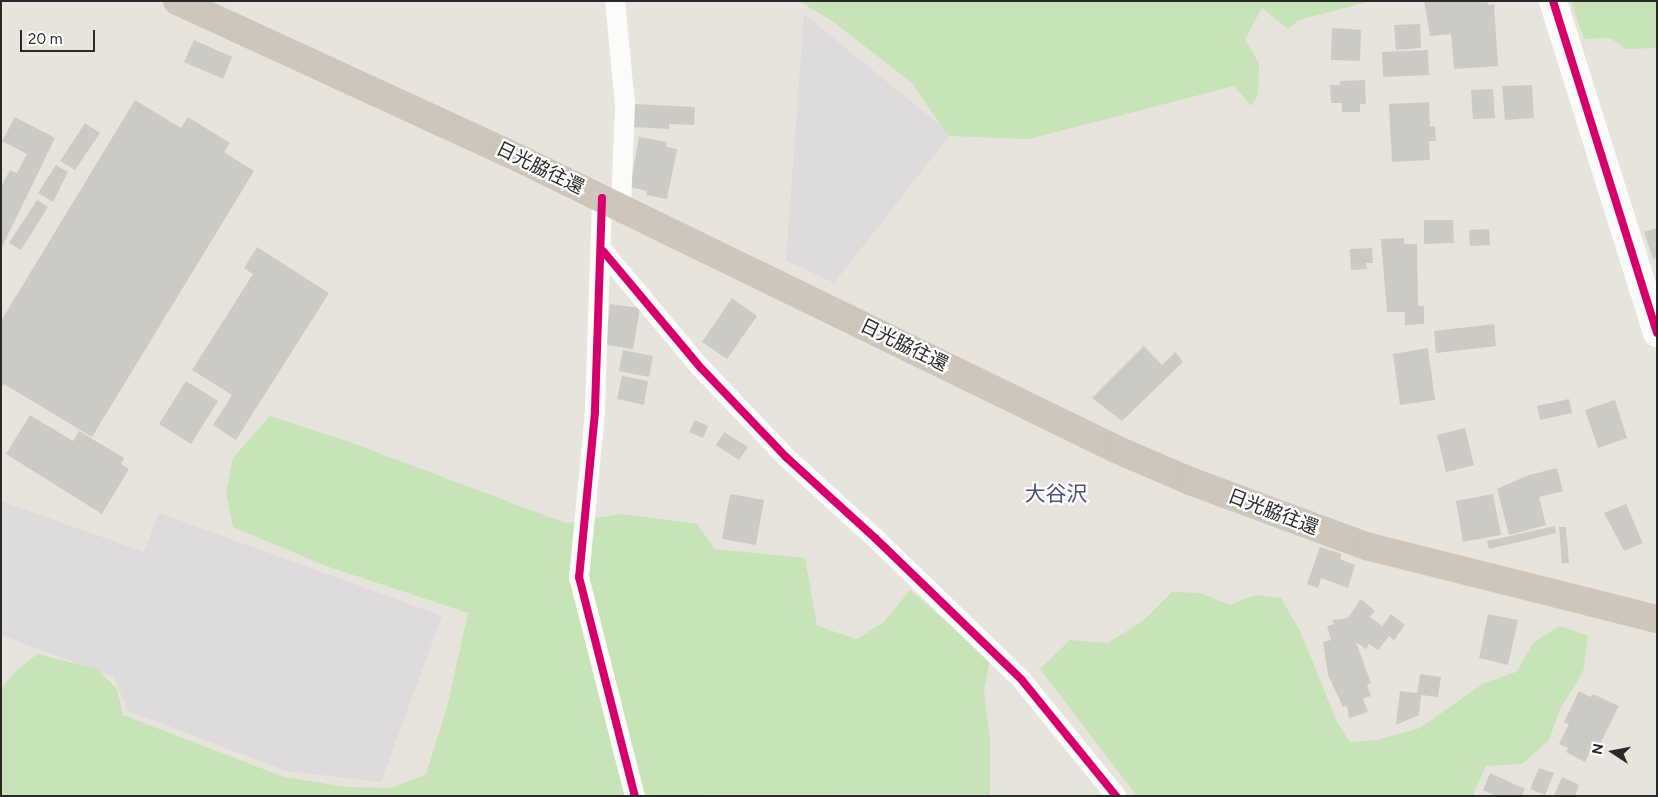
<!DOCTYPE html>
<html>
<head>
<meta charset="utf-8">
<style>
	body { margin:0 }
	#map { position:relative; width:1658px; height:797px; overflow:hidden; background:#e7e4de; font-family:Figtree,"Noto Sans JP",sans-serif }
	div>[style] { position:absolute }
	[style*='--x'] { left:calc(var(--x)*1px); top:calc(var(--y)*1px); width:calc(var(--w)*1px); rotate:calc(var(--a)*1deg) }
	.industrial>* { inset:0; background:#dedbdd }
	.green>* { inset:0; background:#c7e3b7 }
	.building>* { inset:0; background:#cccac5 }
	.street>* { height:20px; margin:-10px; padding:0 10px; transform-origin:10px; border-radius:10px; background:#fbfbfa }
	.secondary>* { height:28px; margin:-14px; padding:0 14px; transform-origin:14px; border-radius:14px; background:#fbfbfa }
	.highway>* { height:28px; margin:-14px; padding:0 14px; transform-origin:14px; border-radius:14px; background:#cec5bb }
	.cycleway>* { height:8px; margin:-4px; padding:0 4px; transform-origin:4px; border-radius:4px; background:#d6006c }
	span { translate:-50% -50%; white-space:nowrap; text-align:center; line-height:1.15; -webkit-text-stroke:4.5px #fff; paint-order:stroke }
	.street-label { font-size:19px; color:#292929 }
	.quarter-label { font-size:21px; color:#4a5079 }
	.frame { position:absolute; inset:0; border:2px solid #292929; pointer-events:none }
	.north { position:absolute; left:1588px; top:727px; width:50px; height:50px; -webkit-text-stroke:4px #fff; paint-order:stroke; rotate:281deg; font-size:14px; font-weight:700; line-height:20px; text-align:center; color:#292929 }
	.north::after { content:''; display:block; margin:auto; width:18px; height:22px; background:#292929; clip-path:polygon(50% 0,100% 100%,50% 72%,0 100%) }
	.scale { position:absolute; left:20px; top:30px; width:75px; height:22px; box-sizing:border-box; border:2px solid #292929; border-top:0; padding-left:6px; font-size:15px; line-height:18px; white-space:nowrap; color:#292929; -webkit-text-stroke:4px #fff; paint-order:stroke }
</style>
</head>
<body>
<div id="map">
	<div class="industrial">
		<div style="clip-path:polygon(804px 14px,951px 134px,834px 283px,786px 260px)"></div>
		<div style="clip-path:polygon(1px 501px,144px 552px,159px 513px,442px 616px,381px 782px,286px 771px,128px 711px,114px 677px,1px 635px)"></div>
	</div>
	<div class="green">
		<div style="clip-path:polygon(799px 1px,1371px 1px,1299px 20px,1288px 29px,1262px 8px,1245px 39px,1259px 63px,1258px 95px,1251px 106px,1234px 86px,1029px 139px,948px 136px,912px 83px,835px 23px)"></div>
		<div style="clip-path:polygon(1571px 1px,1657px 1px,1657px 48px,1626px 49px,1610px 38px,1584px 39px)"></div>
		<div style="clip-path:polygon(270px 416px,352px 443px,565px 523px,622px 514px,697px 524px,715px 549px,805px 558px,817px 626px,857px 639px,884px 622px,910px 590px,990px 660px,984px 691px,990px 740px,990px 794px,1px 796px,1px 688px,16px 671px,37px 654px,97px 669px,117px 689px,123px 715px,284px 777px,346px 787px,391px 788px,426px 774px,447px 707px,468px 613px,326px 566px,233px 527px,226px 494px,233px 458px)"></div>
		<div style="clip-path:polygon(1172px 592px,1200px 593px,1230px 605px,1256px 595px,1281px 598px,1301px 633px,1337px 722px,1350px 742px,1377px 740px,1420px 728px,1484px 683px,1516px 672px,1534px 642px,1560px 626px,1588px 636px,1583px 672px,1560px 709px,1549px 740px,1522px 764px,1486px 766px,1472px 796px,1137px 796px,1040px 669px,1070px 640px,1108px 643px,1144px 620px)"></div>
	</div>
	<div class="building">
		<div style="clip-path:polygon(1424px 1px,1487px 1px,1488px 5px,1494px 4px,1498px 66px,1454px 69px,1451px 34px,1430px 36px)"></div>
		<div style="clip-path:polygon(1420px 24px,1421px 48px,1396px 50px,1394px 25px)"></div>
		<div style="clip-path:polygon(1332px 28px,1361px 30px,1360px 61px,1331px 60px)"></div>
		<div style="clip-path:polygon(194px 40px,232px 57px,223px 79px,184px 62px)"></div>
		<div style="clip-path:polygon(1428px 50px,1429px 75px,1383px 77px,1382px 52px)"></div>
		<div style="clip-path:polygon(1365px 80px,1366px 104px,1360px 104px,1360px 112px,1342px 112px,1342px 103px,1331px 103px,1330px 85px,1340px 85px,1340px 81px)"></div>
		<div style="clip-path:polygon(1532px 85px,1534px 118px,1505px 120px,1502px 86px)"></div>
		<div style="clip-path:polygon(1493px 89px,1495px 118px,1473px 119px,1471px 90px)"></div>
		<div style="clip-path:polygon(135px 100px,181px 128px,188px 117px,230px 143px,224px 152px,254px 171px,92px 437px,4px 384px,1px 388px,1px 321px)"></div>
		<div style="clip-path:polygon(1429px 102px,1430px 127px,1435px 126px,1436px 141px,1429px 141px,1430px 160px,1392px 162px,1389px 104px)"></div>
		<div style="clip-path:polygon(635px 104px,695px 107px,694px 125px,669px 124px,669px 129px,633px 127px)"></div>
		<div style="clip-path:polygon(15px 117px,55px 138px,1px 249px,1px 187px,10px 170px,17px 173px,27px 154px,2px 141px)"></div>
		<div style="clip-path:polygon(85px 123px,100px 133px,75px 170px,60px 161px)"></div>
		<div style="clip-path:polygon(639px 137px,667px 142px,666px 147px,677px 149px,667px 199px,646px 195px,647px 191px,630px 187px)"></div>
		<div style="clip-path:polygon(56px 165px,68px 172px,53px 202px,38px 193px)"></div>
		<div style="clip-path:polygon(37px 200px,48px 207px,21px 250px,9px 243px)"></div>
		<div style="clip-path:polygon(1424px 220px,1453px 220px,1454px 243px,1424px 244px)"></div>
		<div style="clip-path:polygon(1657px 228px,1657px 258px,1653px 259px,1644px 232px)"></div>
		<div style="clip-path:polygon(1489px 229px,1490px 245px,1470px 246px,1469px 230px)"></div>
		<div style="clip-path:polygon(1404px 238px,1404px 244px,1417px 244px,1418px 306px,1424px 306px,1424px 324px,1405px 325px,1405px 312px,1387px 312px,1381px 239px)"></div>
		<div style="clip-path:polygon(257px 247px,329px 293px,236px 440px,213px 425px,232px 395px,192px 370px,253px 274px,244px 268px)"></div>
		<div style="clip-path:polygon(1372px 248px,1373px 263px,1366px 263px,1367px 269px,1351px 270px,1350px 249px)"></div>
		<div style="clip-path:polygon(732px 298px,757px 316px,727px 359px,702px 342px)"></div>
		<div style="clip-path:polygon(610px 304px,640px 308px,633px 349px,606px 345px)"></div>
		<div style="clip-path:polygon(1494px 324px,1496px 346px,1436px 353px,1434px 331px)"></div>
		<div style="clip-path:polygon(1144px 346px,1162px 365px,1175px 352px,1183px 362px,1122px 421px,1092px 398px)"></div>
		<div style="clip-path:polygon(1428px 348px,1435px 400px,1400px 405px,1393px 354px)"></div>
		<div style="clip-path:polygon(623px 350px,653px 356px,649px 377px,619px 371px)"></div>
		<div style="clip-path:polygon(622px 376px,648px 381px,644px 405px,617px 399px)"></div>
		<div style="clip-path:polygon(186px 381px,218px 401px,191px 444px,159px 424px)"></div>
		<div style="clip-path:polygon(1569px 399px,1572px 413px,1540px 420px,1537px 406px)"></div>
		<div style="clip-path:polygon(1615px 400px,1627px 438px,1598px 448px,1585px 410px)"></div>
		<div style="clip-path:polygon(30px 415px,73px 441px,79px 431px,124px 458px,121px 464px,129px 469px,102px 514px,6px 454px)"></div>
		<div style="clip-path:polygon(695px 420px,708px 426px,703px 438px,689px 432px)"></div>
		<div style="clip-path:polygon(1465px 428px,1474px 465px,1446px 472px,1437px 435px)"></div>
		<div style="clip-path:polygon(724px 432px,748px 447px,739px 460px,716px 445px)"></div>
		<div style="clip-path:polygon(1557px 468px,1563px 491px,1539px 497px,1546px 525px,1509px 535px,1497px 489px,1529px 475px)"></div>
		<div style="clip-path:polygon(730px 494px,764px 500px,756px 545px,722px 539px)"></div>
		<div style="clip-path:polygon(1493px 494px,1501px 535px,1463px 542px,1456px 501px)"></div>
		<div style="clip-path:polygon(1626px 504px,1643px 543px,1624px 551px,1604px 513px)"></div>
		<div style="clip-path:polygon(1555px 526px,1556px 533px,1489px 549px,1487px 541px)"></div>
		<div style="clip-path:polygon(1559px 527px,1566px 527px,1569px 563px,1562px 563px)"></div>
		<div style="clip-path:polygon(1320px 547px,1342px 554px,1340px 559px,1355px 565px,1348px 588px,1321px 578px,1318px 588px,1307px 584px)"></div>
		<div style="clip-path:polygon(1361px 599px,1375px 611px,1370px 617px,1382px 626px,1391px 614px,1405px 625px,1394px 640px,1389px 636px,1378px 650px,1369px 644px,1366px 649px,1356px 642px,1371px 683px,1367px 685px,1371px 696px,1363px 699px,1368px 712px,1349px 718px,1347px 706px,1343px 707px,1328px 675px,1323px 642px,1331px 640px,1327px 626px,1334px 624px,1332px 620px,1348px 618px)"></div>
		<div style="clip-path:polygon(1488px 614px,1518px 620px,1508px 665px,1479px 658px)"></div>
		<div style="clip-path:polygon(1420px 674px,1441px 677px,1438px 697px,1421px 695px,1419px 715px,1396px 725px,1400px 691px,1417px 693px)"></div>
		<div style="clip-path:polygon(1579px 691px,1591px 697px,1593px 694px,1619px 706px,1596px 752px,1591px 750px,1585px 762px,1566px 752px,1568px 748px,1559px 744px,1569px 724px,1564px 722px)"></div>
		<div style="clip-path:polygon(1539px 768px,1554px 773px,1545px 795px,1530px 789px)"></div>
		<div style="clip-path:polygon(1490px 773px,1525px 789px,1522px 796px,1497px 796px,1483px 790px)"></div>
		<div style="clip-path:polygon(1562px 777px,1579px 785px,1575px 796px,1554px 796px)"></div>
	</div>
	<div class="street">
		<div style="--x:615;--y:1;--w:103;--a:84.5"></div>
		<div style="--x:625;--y:104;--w:104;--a:92.2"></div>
		<div style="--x:602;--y:198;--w:214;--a:91.9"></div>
		<div style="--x:595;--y:412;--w:166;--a:95.5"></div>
		<div style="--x:579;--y:577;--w:226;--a:75.7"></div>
		<div style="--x:603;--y:251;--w:153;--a:50.1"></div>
		<div style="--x:701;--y:368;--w:123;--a:46.3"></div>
		<div style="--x:786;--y:457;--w:120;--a:42.3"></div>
		<div style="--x:875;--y:538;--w:203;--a:44"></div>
		<div style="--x:1021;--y:679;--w:151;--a:50.9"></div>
	</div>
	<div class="secondary">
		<div style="--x:1553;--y:1;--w:348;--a:72.6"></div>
	</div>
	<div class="highway">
		<div style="--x:177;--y:1;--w:364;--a:24.7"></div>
		<div style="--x:508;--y:153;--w:678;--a:25.96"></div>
		<div style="--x:1118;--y:450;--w:78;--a:23.3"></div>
		<div style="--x:1190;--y:481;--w:188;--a:20.3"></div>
		<div style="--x:1366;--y:546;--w:300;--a:14.1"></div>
	</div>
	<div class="cycleway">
		<div style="--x:1553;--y:1;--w:348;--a:72.6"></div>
		<div style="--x:602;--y:198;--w:214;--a:91.9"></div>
		<div style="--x:595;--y:412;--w:166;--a:95.5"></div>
		<div style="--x:579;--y:577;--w:226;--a:75.7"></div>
		<div style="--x:603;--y:251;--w:153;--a:50.1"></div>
		<div style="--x:701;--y:368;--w:123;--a:46.3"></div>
		<div style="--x:786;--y:457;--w:120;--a:42.3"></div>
		<div style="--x:875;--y:538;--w:203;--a:44"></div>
		<div style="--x:1021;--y:679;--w:151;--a:50.9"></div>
	</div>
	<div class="street-label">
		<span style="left:540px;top:168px;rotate:26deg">日光脇往還</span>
		<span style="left:904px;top:345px;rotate:26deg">日光脇往還</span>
		<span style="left:1273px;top:512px;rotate:21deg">日光脇往還</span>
	</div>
	<div class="quarter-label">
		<span style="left:1056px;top:494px">大谷沢</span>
	</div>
	<div class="frame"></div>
	<div class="north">N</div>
	<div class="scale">20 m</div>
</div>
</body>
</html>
